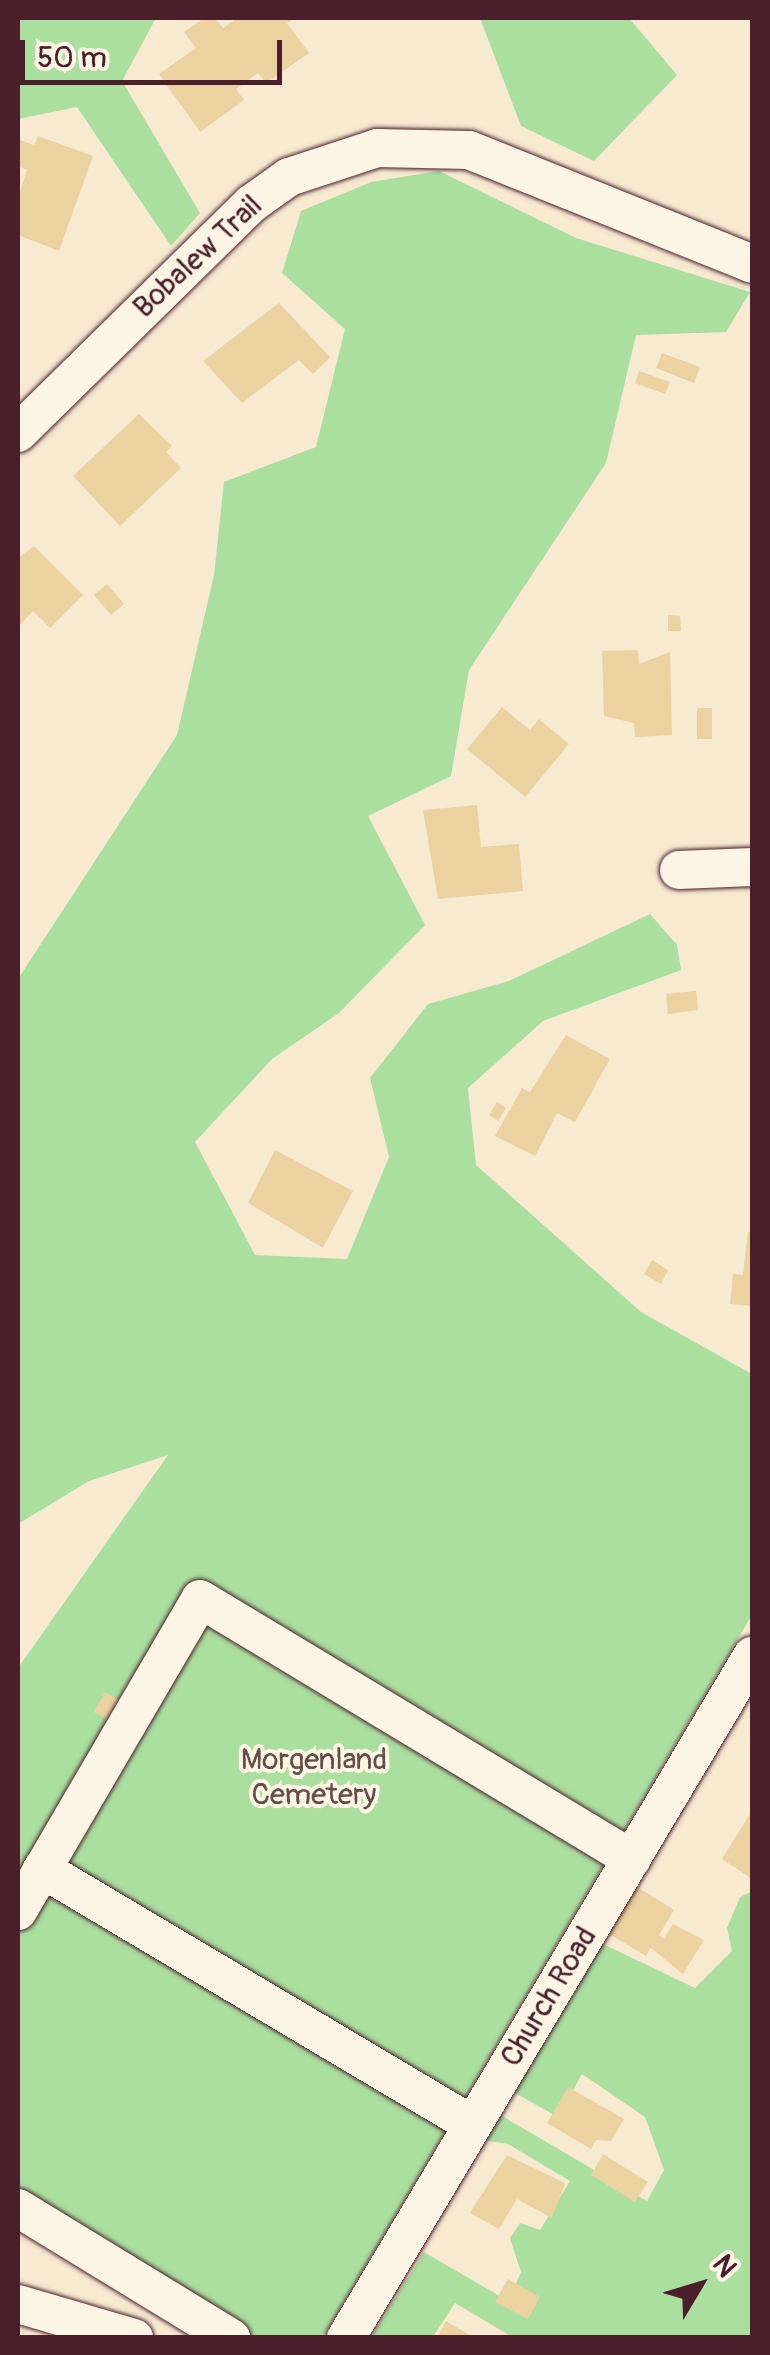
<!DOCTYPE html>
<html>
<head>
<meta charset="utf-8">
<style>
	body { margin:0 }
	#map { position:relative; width:770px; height:2355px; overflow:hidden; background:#f7ead1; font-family:Pangolin,sans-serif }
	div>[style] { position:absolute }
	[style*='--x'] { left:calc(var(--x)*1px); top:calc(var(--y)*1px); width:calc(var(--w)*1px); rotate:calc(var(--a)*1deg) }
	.green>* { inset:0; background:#abdfa0 }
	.building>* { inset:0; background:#ebd2a1 }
	.roads { filter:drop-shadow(0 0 2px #4a1f2b) drop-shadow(0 0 2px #4a1f2b) }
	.minor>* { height:38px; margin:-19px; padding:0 19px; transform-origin:19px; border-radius:19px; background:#fcf5e5 }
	span { translate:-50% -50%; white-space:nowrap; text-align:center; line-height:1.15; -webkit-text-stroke:8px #fcf5e5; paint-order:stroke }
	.street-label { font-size:30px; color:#4a1f2b }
	.park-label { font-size:30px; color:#624f48 }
	.frame { position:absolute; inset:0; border:20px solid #4a1f2b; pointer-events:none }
	.north { position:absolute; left:650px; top:2235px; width:100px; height:100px; -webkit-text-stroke:8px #fcf5e5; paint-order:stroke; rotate:52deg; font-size:28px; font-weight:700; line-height:40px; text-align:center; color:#4a1f2b }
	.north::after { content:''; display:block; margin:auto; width:35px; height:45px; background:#4a1f2b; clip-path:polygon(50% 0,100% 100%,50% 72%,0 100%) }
	.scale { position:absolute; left:20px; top:40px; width:262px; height:45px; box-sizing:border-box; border:5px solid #4a1f2b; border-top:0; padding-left:12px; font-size:30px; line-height:35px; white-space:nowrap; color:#4a1f2b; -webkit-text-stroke:8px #fcf5e5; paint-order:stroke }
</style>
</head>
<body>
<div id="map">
	<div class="green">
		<div style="clip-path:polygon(18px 18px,156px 18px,122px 81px,200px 213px,171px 246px,77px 107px,18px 119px)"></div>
		<div style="clip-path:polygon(480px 18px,629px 18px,677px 75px,594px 161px,521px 126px)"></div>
		<div style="clip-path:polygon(439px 171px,576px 238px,750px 292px,726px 332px,636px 335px,606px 463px,469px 670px,451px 776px,368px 816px,425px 925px,339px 1013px,272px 1059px,195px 1142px,255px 1255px,347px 1259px,389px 1157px,370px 1078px,428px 1004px,509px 981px,650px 914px,677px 945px,681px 970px,543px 1021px,468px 1088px,476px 1165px,641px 1312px,752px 1374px,752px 1615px,323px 2337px,207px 2337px,18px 2221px,18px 1668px,168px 1455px,89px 1481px,18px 1524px,18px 979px,177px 735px,214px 575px,224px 482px,316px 447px,345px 329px,282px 273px,301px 211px,371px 182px)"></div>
		<div style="clip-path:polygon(752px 1891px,752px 2337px,512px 2337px,455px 2303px,433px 2337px,371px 2338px,424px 2252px,508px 2301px,521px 2272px,510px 2238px,520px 2223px,540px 2230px,570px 2181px,508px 2144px,482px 2140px,497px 2113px,647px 2201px,664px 2170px,645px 2117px,582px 2074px,558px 2117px,515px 2093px,514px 2080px,603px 1944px,695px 1988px,732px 1951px,727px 1928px,740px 1897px)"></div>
	</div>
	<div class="building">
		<div style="clip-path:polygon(204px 18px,215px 18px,223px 28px,237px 18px,295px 18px,287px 23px,309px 53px,266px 83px,258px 73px,236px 89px,244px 100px,200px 132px,159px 74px,196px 48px,184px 32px)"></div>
		<div style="clip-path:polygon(38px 136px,93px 156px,59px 251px,18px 235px,18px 198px,27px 170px,18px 166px,18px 147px,20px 140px,34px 145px)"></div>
		<div style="clip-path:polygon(279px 303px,330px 357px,313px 374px,299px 360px,242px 403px,203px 361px)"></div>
		<div style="clip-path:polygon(662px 353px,700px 367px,694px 383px,656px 368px)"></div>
		<div style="clip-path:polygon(639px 371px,670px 382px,665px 394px,635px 383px)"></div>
		<div style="clip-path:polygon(139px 414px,172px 446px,166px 452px,181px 468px,120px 526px,73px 476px)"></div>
		<div style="clip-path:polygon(34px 546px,83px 595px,50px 628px,33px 611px,18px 627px,18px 558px)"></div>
		<div style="clip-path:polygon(107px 584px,124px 604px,111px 615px,94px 595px)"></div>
		<div style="clip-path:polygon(668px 615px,680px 616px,681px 631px,668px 631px)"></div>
		<div style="clip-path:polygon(638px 650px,639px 664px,670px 652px,672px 735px,635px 737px,634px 723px,604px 716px,602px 651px)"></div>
		<div style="clip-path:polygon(502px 707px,530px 730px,539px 719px,569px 744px,525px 797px,467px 749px)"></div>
		<div style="clip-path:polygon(697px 708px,712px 708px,712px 739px,697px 739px)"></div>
		<div style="clip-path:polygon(477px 805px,481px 847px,519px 844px,523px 891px,438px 899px,423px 810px)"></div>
		<div style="clip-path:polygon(696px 991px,698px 1010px,668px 1014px,666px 994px)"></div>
		<div style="clip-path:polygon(566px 1035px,610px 1059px,575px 1122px,557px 1113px,535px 1156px,495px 1136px,522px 1088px,530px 1092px)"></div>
		<div style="clip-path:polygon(497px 1102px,506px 1108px,498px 1121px,489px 1115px)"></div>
		<div style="clip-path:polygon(275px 1150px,353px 1191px,323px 1248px,248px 1203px)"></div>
		<div style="clip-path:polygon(748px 1232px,752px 1232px,752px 1306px,730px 1304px,733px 1274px,743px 1275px)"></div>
		<div style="clip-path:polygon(652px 1260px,668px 1270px,661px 1284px,644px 1274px)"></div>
		<div style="clip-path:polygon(105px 1692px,120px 1700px,108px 1720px,94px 1712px)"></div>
		<div style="clip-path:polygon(752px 1811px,752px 1879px,722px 1859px)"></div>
		<div style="clip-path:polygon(637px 1887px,674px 1910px,659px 1935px,664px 1938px,673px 1924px,704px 1940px,683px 1974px,651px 1948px,646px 1956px,608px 1933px)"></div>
		<div style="clip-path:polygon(568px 2087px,624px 2119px,611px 2141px,596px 2140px,591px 2149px,547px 2123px)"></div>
		<div style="clip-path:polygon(603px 2154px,648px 2182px,635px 2202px,591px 2175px)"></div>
		<div style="clip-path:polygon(507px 2155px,565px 2183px,552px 2218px,517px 2199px,499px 2229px,470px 2213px)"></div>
		<div style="clip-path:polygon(508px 2279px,540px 2297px,528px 2319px,495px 2302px)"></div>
		<div style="clip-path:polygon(446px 2321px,475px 2338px,437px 2338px)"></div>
	</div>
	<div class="roads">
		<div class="minor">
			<div style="--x:18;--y:433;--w:327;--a:-44.5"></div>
			<div style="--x:251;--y:204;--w:47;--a:-35.4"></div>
			<div style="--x:289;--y:177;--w:93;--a:-18.2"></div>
			<div style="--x:377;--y:148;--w:92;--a:1.2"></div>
			<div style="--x:469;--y:150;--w:305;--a:21.9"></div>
			<div style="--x:679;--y:870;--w:73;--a:-2.4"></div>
			<div style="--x:42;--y:1869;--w:501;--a:30.71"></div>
			<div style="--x:18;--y:1911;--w:361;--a:-59.7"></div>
			<div style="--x:200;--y:1599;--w:504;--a:31.04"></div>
			<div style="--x:18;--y:2208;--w:250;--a:31.4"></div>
			<div style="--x:18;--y:2304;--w:121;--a:16.3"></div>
			<div style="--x:346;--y:2338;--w:794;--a:-59.23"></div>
		</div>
	</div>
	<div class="street-label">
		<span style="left:198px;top:257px;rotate:-43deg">Bobalew Trail</span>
		<span style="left:549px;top:1997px;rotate:-59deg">Church Road</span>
	</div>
	<div class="park-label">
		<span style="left:314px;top:1777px">Morgenland<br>Cemetery</span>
	</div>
	<div class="frame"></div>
	<div class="north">N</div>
	<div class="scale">50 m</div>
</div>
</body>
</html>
